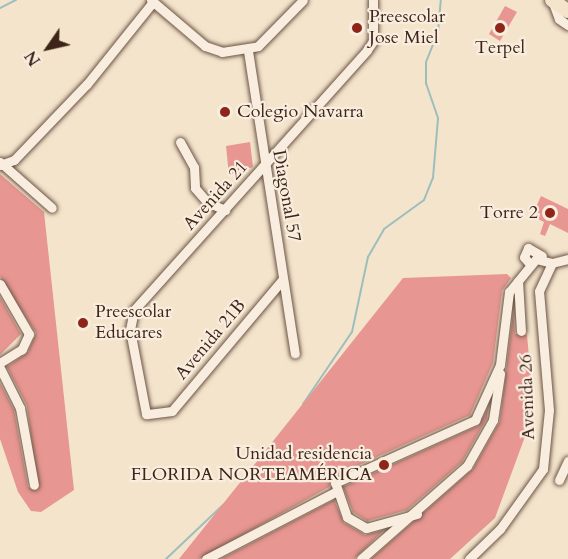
<!DOCTYPE html>
<html>
<head>
<meta charset="utf-8">
<style>
	body { margin:0 }
	#map { position:relative; width:568px; height:559px; overflow:hidden; background:#f4e4cc; font-family:Cardo,serif }
	div>[style] { position:absolute }
	[style*='--x'] { left:calc(var(--x)*1px); top:calc(var(--y)*1px); width:calc(var(--w)*1px); rotate:calc(var(--a)*1deg) }
	.stream>* { height:2px; margin:-1px; padding:0 1px; transform-origin:1px; border-radius:1px; background:#9dbebc }
	.building>* { inset:0; background:#e79691 }
	.roads { filter:drop-shadow(0 0 2px #6b5445) drop-shadow(0 0 2px #6b5445) }
	.minor>* { height:9px; margin:-4.5px; padding:0 4.5px; transform-origin:4.5px; border-radius:4.5px; background:#f8edde }
	.highway>* { height:14px; margin:-7px; padding:0 7px; transform-origin:7px; border-radius:7px; background:#f4e4cc }
	.dots>* { width:16px; height:16px; translate:-50% -50%; box-sizing:border-box; border:3px solid #f8edde; border-radius:50% }
	span { translate:-50% -50%; white-space:nowrap; text-align:center; line-height:1.15; -webkit-text-stroke:4.5px #f8edde; paint-order:stroke }
	.poi-label { font-size:18px; color:#3d2418 }
	.left { translate:0 -50%; text-align:left }
	.right { translate:-100% -50%; text-align:right }
	.street-label { font-size:18px; color:#3d2418 }
	.north { position:absolute; left:18px; top:18px; width:60px; height:60px; -webkit-text-stroke:4px #f8edde; paint-order:stroke; rotate:236deg; font-size:16px; font-weight:700; line-height:24px; text-align:center; color:#3d2418 }
	.north::after { content:''; display:block; margin:auto; width:21px; height:27px; background:#3d2418; clip-path:polygon(50% 0,100% 100%,50% 72%,0 100%) }
</style>
</head>
<body>
<div id="map">
	<div class="stream">
		<div style="--x:0;--y:8;--w:18;--a:-27"></div>
		<div style="--x:303;--y:404;--w:87;--a:-55.8"></div>
		<div style="--x:352;--y:332;--w:77;--a:-78"></div>
		<div style="--x:368;--y:257;--w:32;--a:-60"></div>
		<div style="--x:384;--y:229;--w:49;--a:-35.9"></div>
		<div style="--x:424;--y:200;--w:24;--a:-68"></div>
		<div style="--x:433;--y:178;--w:60;--a:-85.2"></div>
		<div style="--x:438;--y:118;--w:36;--a:-109"></div>
		<div style="--x:426;--y:84;--w:22;--a:-90"></div>
		<div style="--x:426;--y:62;--w:32;--a:-68"></div>
		<div style="--x:438;--y:32;--w:32;--a:-85"></div>
		<div style="--x:166;--y:559;--w:79;--a:-43.5"></div>
	</div>
	<div class="building">
		<div style="clip-path:polygon(505px 6px,517px 12px,500px 41px,489px 34px)"></div>
		<div style="clip-path:polygon(250px 142px,253px 167px,229px 175px,226px 146px)"></div>
		<div style="clip-path:polygon(0 174px,44px 212px,74px 490px,41px 512px,31px 511px,18px 492px,0 439px,0 383px,14px 410px,28px 487px,38px 490px,27px 406px,7px 367px,28px 352px,36px 333px,0 277px)"></div>
		<div style="clip-path:polygon(541px 196px,568px 209px,568px 233px,550px 224px,545px 236px,540px 234px,544px 222px,532px 216px)"></div>
		<div style="clip-path:polygon(507px 274px,511px 278px,502px 291px,493px 363px,470px 415px,332px 477px,329px 487px,199px 559px,179px 559px,403px 278px)"></div>
		<div style="clip-path:polygon(0 297px,21px 334px,0 355px)"></div>
		<div style="clip-path:polygon(513px 313px,515px 334px,527px 335px,534px 412px,495px 518px,450px 559px,371px 559px,473px 469px,500px 421px)"></div>
		<div style="clip-path:polygon(488px 408px,487px 418px,462px 462px,407px 510px,367px 521px,353px 512px,343px 487px,478px 426px)"></div>
		<div style="clip-path:polygon(334px 500px,344px 523px,365px 535px,384px 530px,354px 559px,221px 559px)"></div>
	</div>
	<div class="roads">
		<div class="minor">
			<div style="--x:151;--y:0;--w:71;--a:40.4"></div>
			<div style="--x:205;--y:46;--w:18;--a:19"></div>
			<div style="--x:222;--y:52;--w:36;--a:-9"></div>
			<div style="--x:258;--y:46;--w:64;--a:-45.6"></div>
			<div style="--x:552;--y:0;--w:20;--a:70"></div>
			<div style="--x:559;--y:19;--w:11;--a:34"></div>
			<div style="--x:248;--y:51;--w:306;--a:81.2"></div>
			<div style="--x:180;--y:142;--w:29;--a:61"></div>
			<div style="--x:194;--y:167;--w:21;--a:87"></div>
			<div style="--x:195;--y:188;--w:18;--a:49"></div>
			<div style="--x:207;--y:202;--w:20;--a:24"></div>
			<div style="--x:0;--y:162;--w:69;--a:41.5"></div>
			<div style="--x:0;--y:165;--w:15;--a:-20"></div>
			<div style="--x:14;--y:160;--w:105;--a:-46.2"></div>
			<div style="--x:87;--y:84;--w:105;--a:-51.2"></div>
			<div style="--x:530;--y:264;--w:9;--a:-131"></div>
			<div style="--x:524;--y:257;--w:10;--a:-66"></div>
			<div style="--x:528;--y:248;--w:16;--a:30"></div>
			<div style="--x:283;--y:279;--w:172;--a:130.1"></div>
			<div style="--x:172;--y:411;--w:26;--a:173"></div>
			<div style="--x:146;--y:414;--w:86;--a:-100.8"></div>
			<div style="--x:130;--y:330;--w:20;--a:-79"></div>
			<div style="--x:134;--y:310;--w:349;--a:-48.1"></div>
			<div style="--x:367;--y:50;--w:11;--a:-56"></div>
			<div style="--x:373;--y:41;--w:41;--a:-90"></div>
			<div style="--x:518;--y:281;--w:50;--a:86.6"></div>
			<div style="--x:0;--y:284;--w:58;--a:59.9"></div>
			<div style="--x:29;--y:334;--w:17;--a:115"></div>
			<div style="--x:22;--y:349;--w:26;--a:148"></div>
			<div style="--x:0;--y:368;--w:45;--a:63.4"></div>
			<div style="--x:20;--y:408;--w:78;--a:79.7"></div>
			<div style="--x:559;--y:480;--w:21;--a:-65"></div>
			<div style="--x:417;--y:514;--w:53;--a:164.6"></div>
			<div style="--x:366;--y:528;--w:22;--a:-150"></div>
			<div style="--x:347;--y:517;--w:36;--a:-109"></div>
			<div style="--x:335;--y:483;--w:154;--a:-24.2"></div>
			<div style="--x:475;--y:420;--w:60;--a:-65.6"></div>
			<div style="--x:500;--y:365;--w:74;--a:-83"></div>
			<div style="--x:509;--y:292;--w:43;--a:-50.7"></div>
			<div style="--x:536;--y:259;--w:16;--a:14"></div>
			<div style="--x:206;--y:559;--w:145;--a:-27.4"></div>
			<div style="--x:361;--y:559;--w:141;--a:-41.3"></div>
			<div style="--x:467;--y:466;--w:53;--a:-60.5"></div>
			<div style="--x:493;--y:420;--w:47;--a:-81.3"></div>
			<div style="--x:469;--y:559;--w:43;--a:-44.1"></div>
			<div style="--x:500;--y:529;--w:74;--a:-54.4"></div>
			<div style="--x:543;--y:469;--w:59;--a:-84.2"></div>
			<div style="--x:549;--y:410;--w:119;--a:-94.8"></div>
			<div style="--x:539;--y:291;--w:31;--a:-65"></div>
			<div style="--x:552;--y:263;--w:16;--a:-14"></div>
		</div>
		<div class="highway">
			<div style="--x:552;--y:0;--w:19;--a:35"></div>
		</div>
	</div>
	<div class="dots">
		<div style="left:357px;top:28px;background:#8f2418"></div>
		<div style="left:500px;top:28px;background:#8f2418"></div>
		<div style="left:225px;top:112px;background:#8f2418"></div>
		<div style="left:550px;top:213px;background:#8f2418"></div>
		<div style="left:83px;top:323px;background:#8f2418"></div>
		<div style="left:384px;top:465px;background:#8f2418"></div>
	</div>
	<div class="poi-label">
		<span class="left" style="left:369px;top:28px">Preescolar<br>Jose Miel</span>
		<span style="left:500px;top:48px">Terpel</span>
		<span class="left" style="left:237px;top:112px">Colegio Navarra</span>
		<span class="right" style="left:538px;top:213px">Torre 2</span>
		<span class="left" style="left:95px;top:323px">Preescolar<br>Educares</span>
		<span class="right" style="left:372px;top:465px">Unidad residencia<br>FLORIDA NORTEAMÉRICA</span>
	</div>
	<div class="street-label">
		<span style="left:216px;top:196px;rotate:-48deg">Avenida 21</span>
		<span style="left:286px;top:196px;rotate:80deg">Diagonal 57</span>
		<span style="left:211px;top:340px;rotate:-50deg">Avenida 21B</span>
		<span style="left:528px;top:397px;rotate:-92deg">Avenida 26</span>
	</div>
	<div class="north">N</div>
</div>
</body>
</html>
